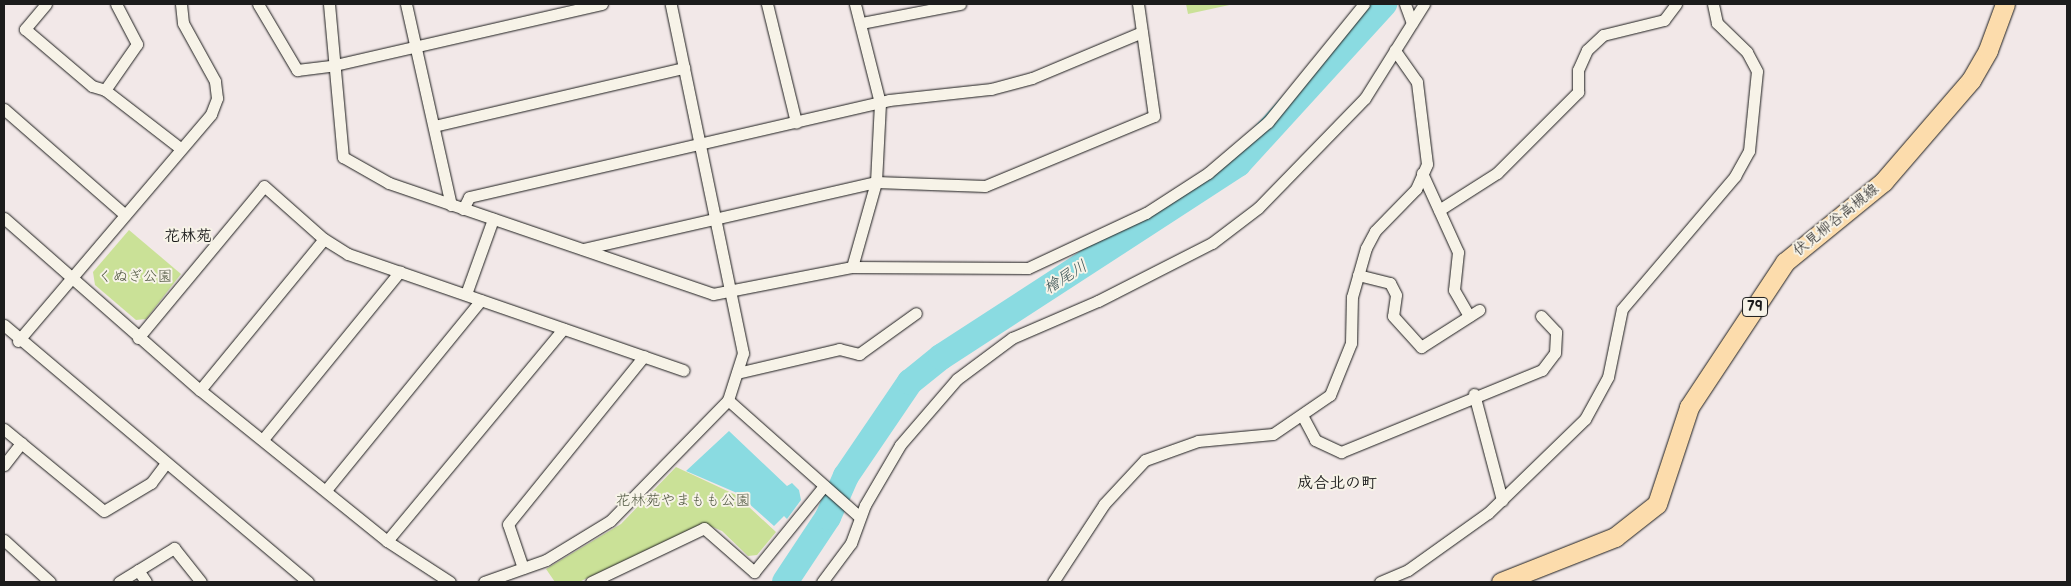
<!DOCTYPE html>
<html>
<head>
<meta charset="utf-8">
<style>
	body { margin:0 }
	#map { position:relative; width:2071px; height:586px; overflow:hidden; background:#f2e8e8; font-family:"Balsamiq Sans","Klee One",sans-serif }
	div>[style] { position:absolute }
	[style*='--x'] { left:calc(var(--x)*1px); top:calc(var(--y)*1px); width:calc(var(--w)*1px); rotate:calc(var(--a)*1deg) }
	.green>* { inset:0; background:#cae197 }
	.water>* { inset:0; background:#8adbe1 }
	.river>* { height:26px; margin:-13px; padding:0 13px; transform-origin:13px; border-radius:13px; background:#8adbe1 }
	.roads { filter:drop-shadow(0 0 1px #1c1c1c) drop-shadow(0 0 1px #1c1c1c) }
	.street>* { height:11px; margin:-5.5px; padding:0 5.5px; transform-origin:5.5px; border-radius:5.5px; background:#f7f3e8 }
	.primary>* { height:19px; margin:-9.5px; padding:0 9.5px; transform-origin:9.5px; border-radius:9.5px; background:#fcdcac }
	span { translate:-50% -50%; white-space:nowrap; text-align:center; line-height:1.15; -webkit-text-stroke:4px #f7f3e8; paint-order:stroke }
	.shield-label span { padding:1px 4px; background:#f7f3e8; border:1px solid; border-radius:4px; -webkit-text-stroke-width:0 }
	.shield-label { font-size:14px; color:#1c1c1c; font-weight:700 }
	.street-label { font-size:15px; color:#1c1c1c }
	.park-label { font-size:15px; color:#505741 }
	.neighbourhood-label { font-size:16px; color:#1c1c1c; font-weight:700 }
	.water-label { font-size:16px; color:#3d5557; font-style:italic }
	.frame { position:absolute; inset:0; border:5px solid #1c1c1c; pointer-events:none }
</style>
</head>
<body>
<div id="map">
	<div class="green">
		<div style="clip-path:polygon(1186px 4px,1234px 4px,1188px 14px)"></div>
		<div style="clip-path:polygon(129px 230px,181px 274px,146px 319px,136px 320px,95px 285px,93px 272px)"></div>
		<div style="clip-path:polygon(676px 467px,736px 495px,776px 532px,757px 555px,748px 556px,722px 531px,703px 523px,579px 582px,555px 582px,546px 569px,621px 524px)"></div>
	</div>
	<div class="water">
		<div style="clip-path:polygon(729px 431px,787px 486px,792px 483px,799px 490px,801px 500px,787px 519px,784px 516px,774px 526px,737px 493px,686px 471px)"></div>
	</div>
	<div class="river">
		<div style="--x:785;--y:582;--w:78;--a:-56.5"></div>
		<div style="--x:828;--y:517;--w:45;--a:-66.3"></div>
		<div style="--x:846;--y:476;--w:114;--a:-55.8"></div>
		<div style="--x:910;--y:382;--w:40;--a:-39"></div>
		<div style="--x:941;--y:357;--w:354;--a:-33"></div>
		<div style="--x:1238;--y:164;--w:217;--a:-47.6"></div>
	</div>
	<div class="roads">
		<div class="street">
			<div style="--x:46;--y:4;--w:33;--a:130"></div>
			<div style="--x:25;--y:29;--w:88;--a:40.4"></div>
			<div style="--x:92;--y:86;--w:14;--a:17"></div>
			<div style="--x:105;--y:90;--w:95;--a:37.7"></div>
			<div style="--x:258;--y:4;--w:77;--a:59.4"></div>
			<div style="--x:297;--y:70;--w:38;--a:-7"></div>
			<div style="--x:335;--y:65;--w:274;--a:-12.9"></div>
			<div style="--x:329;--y:4;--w:154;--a:84.8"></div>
			<div style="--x:343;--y:157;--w:53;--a:29.5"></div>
			<div style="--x:389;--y:183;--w:342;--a:18.9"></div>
			<div style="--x:713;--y:294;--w:142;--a:-11"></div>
			<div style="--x:852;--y:267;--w:88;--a:-74.2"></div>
			<div style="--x:876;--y:182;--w:79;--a:-87.1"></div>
			<div style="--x:880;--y:103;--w:102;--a:-104.2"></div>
			<div style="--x:406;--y:4;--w:206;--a:77.4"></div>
			<div style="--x:767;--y:4;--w:122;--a:76.2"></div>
			<div style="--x:1405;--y:4;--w:20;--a:70"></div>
			<div style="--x:861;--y:23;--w:101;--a:-10.9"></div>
			<div style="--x:105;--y:90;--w:56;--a:-55.2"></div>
			<div style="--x:137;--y:44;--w:45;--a:-117.7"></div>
			<div style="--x:4;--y:109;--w:159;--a:41.2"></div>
			<div style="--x:434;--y:126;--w:257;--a:-13.1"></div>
			<div style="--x:1422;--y:173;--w:87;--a:65.5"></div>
			<div style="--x:1458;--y:252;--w:38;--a:96"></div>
			<div style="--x:1454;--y:290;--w:30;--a:60"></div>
			<div style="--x:463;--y:209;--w:13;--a:-63"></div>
			<div style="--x:469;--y:197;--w:431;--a:-13"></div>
			<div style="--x:889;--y:100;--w:103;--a:-6.2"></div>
			<div style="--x:991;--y:89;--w:42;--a:-15"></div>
			<div style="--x:1032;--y:78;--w:119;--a:-22.7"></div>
			<div style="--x:1439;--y:210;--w:69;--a:-32.5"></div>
			<div style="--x:1497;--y:173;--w:115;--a:-45"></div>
			<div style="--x:1578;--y:92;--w:22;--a:-90"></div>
			<div style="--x:1578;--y:70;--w:22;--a:-66"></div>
			<div style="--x:1587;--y:50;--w:22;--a:-43"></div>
			<div style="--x:1603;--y:35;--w:63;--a:-13.8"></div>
			<div style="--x:1664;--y:20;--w:20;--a:-53"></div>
			<div style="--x:4;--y:218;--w:261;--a:41.3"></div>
			<div style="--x:200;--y:390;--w:240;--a:38.9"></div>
			<div style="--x:387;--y:541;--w:75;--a:33.1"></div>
			<div style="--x:583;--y:249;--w:301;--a:-12.9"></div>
			<div style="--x:876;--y:182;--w:109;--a:2.1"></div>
			<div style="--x:985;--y:186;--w:183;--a:-22.5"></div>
			<div style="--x:1154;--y:116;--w:113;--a:-98.1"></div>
			<div style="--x:852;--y:267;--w:176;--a:0.3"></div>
			<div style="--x:1028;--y:268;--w:130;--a:-25"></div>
			<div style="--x:1146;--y:213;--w:74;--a:-32.8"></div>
			<div style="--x:1208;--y:173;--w:79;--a:-40.4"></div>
			<div style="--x:1268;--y:122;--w:152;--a:-50.9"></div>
			<div style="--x:1358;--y:275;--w:33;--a:14"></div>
			<div style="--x:1390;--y:283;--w:13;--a:63"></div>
			<div style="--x:1396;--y:295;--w:21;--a:98"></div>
			<div style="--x:1393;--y:316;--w:42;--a:47.9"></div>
			<div style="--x:1421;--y:347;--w:69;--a:-32.5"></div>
			<div style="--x:466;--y:294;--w:80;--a:-70.2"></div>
			<div style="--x:4;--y:325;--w:398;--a:40.2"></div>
			<div style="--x:138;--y:338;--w:197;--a:-50.3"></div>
			<div style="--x:264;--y:186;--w:80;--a:41.5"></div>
			<div style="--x:324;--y:239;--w:28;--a:32"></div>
			<div style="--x:348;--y:254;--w:355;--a:19.1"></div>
			<div style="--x:18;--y:341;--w:298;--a:-49.6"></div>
			<div style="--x:211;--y:114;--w:17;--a:-69"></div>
			<div style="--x:217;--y:98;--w:17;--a:-97"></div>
			<div style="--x:215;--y:81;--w:66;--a:-118.9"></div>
			<div style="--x:183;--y:23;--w:19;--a:-96"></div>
			<div style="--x:737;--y:373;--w:105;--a:-13.2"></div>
			<div style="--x:839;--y:349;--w:21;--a:14"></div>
			<div style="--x:859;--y:354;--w:70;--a:-35.7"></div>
			<div style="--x:200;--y:390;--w:195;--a:-50.6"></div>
			<div style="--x:1474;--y:394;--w:110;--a:75.2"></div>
			<div style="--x:728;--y:400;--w:176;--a:41.6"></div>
			<div style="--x:1303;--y:417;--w:26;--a:62"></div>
			<div style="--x:1315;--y:440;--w:29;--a:25"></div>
			<div style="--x:1341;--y:452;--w:217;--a:-22.2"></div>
			<div style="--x:1542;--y:370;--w:21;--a:-53"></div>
			<div style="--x:1555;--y:353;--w:21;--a:-87"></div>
			<div style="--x:1556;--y:332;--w:22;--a:-133"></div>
			<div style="--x:4;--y:429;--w:129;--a:39.4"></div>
			<div style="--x:104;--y:511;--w:55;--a:-30.8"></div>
			<div style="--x:151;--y:483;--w:25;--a:-53"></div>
			<div style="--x:264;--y:438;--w:215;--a:-50.8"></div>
			<div style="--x:4;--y:465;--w:28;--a:-52"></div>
			<div style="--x:326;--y:490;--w:245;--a:-50.8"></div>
			<div style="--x:4;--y:540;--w:62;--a:42.4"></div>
			<div style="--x:387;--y:541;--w:276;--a:-50.3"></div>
			<div style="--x:523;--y:568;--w:46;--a:-108.8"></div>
			<div style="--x:508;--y:524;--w:216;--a:-51"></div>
			<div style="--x:138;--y:570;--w:14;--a:56"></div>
			<div style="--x:119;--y:582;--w:65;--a:-31.7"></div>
			<div style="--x:174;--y:548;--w:43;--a:51.5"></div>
			<div style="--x:484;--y:582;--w:66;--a:-19.5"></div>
			<div style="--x:546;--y:560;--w:75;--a:-31.4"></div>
			<div style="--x:610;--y:521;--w:169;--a:-45.7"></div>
			<div style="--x:728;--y:400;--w:49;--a:-72.3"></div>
			<div style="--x:743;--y:353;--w:356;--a:-101.7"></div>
			<div style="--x:591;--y:582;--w:125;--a:-25.5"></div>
			<div style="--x:704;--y:528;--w:67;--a:41.3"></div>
			<div style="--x:754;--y:572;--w:111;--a:-50.9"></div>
			<div style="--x:822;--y:582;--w:49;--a:-53.4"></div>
			<div style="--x:851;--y:543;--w:40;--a:-69.8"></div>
			<div style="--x:865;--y:505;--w:69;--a:-59.7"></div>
			<div style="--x:900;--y:445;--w:87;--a:-49.2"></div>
			<div style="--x:957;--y:379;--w:69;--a:-36.7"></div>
			<div style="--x:1012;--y:338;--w:94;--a:-23.3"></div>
			<div style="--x:1098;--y:301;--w:128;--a:-27"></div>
			<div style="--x:1212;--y:243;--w:58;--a:-37.3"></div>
			<div style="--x:1258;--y:208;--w:153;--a:-45.8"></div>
			<div style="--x:1365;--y:98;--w:111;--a:-57.9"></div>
			<div style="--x:1053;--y:582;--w:93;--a:-56.8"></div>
			<div style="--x:1104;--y:504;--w:60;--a:-47"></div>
			<div style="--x:1145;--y:460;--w:56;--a:-19.7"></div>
			<div style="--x:1198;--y:441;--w:75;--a:-5.3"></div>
			<div style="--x:1273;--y:434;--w:69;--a:-34.4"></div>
			<div style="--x:1330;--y:395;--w:56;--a:-68"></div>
			<div style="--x:1351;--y:343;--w:46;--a:-88.8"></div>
			<div style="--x:1352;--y:297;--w:51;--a:-74.1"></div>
			<div style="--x:1366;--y:248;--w:19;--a:-62"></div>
			<div style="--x:1375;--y:231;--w:59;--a:-45.7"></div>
			<div style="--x:1416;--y:189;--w:27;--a:-66"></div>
			<div style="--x:1427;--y:164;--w:83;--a:-97"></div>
			<div style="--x:1417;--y:82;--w:39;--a:-125"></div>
			<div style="--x:1380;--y:582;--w:30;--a:-23"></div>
			<div style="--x:1408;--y:570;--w:98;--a:-35.5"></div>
			<div style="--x:1488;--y:513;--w:135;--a:-44.1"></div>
			<div style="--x:1585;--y:419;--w:48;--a:-61.3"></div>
			<div style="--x:1608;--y:377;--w:69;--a:-78.4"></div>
			<div style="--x:1622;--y:309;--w:175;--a:-49.6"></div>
			<div style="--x:1735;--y:176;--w:29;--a:-61"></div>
			<div style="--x:1749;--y:151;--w:80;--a:-84.3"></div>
			<div style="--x:1757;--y:71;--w:21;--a:-118"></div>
			<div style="--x:1747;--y:52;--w:42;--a:-136"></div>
			<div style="--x:1717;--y:23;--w:19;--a:-102"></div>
		</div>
		<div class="primary">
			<div style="--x:1501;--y:582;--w:123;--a:-21.5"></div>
			<div style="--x:1615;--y:537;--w:53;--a:-38.2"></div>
			<div style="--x:1657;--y:504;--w:102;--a:-71.7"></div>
			<div style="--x:1689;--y:407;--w:174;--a:-56.5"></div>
			<div style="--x:1785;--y:262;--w:127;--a:-39.2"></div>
			<div style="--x:1883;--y:182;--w:135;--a:-49.2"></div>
			<div style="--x:1971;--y:80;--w:34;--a:-60"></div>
			<div style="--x:1988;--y:50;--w:49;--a:-69.7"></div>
		</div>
	</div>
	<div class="shield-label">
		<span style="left:1755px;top:307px">79</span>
	</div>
	<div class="street-label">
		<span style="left:1836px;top:220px;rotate:-39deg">伏見柳谷高槻線</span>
	</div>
	<div class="park-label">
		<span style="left:135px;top:277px">くぬぎ公園</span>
		<span style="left:683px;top:501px">花林苑やまもも公園</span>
	</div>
	<div class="neighbourhood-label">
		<span style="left:188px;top:237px">花林苑</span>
		<span style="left:1337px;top:484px">成合北の町</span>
	</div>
	<div class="water-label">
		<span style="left:1066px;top:278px;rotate:-32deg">檜尾川</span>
	</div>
	<div class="frame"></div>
</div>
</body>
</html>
